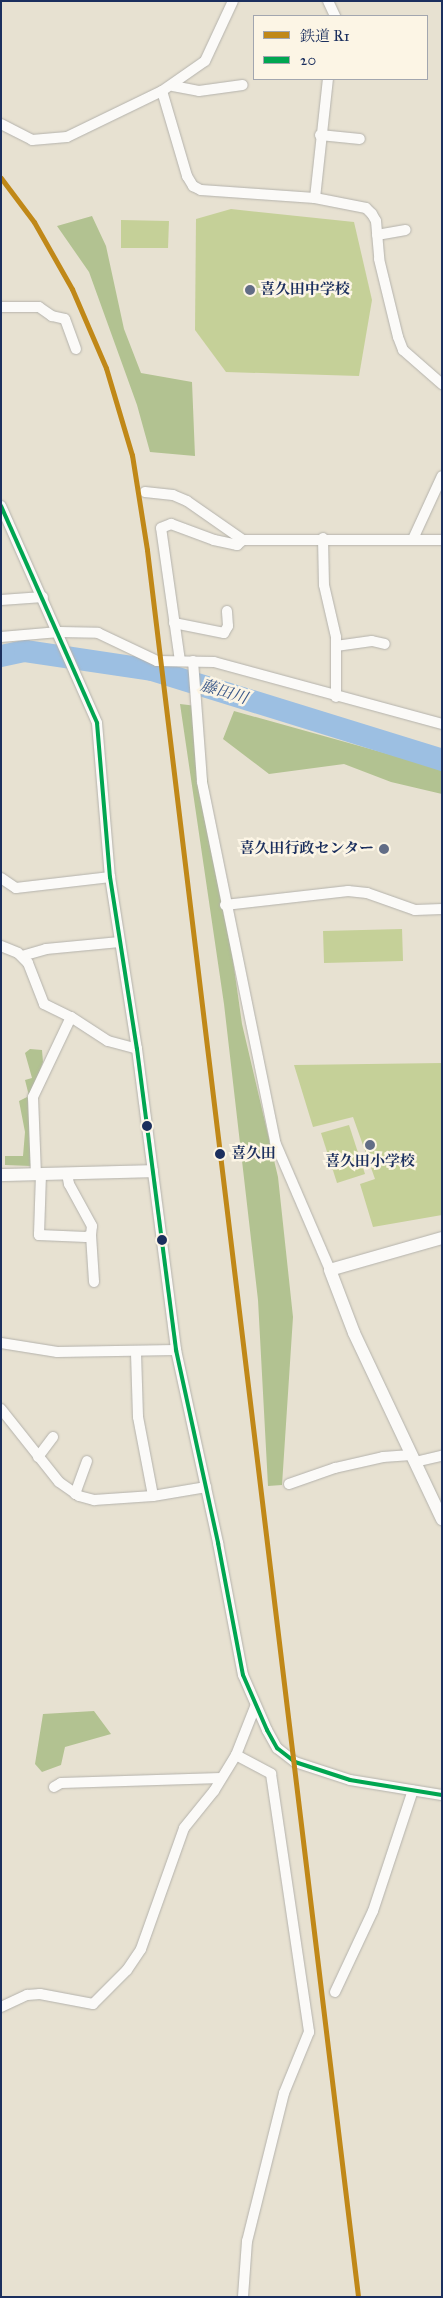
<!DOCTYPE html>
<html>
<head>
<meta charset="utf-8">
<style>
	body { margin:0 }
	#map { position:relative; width:443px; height:2298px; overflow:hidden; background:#e7e1d1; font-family:"IM FELL Great Primer","Noto Serif JP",serif }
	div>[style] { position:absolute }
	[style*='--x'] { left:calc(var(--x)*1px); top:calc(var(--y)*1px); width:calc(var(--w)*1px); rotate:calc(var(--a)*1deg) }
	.green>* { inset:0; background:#c5d098 }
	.forest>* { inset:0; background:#b2c291 }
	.river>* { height:22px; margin:-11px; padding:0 11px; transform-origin:11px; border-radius:11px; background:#9cbfe2 }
	.roads { filter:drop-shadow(0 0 1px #b4b2ac) drop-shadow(0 0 1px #b4b2ac) }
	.minor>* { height:10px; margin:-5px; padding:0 5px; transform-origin:5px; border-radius:5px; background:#fbfaf8 }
	.tertiary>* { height:12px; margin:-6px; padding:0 6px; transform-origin:6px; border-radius:6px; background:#fbfaf8 }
	.bus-1>* { height:4px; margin:-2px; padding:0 2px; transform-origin:2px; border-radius:2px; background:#00a651 }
	.rail-1>* { height:5px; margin:-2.5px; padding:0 2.5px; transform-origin:2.5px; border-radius:2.5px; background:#c08818 }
	.dots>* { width:14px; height:14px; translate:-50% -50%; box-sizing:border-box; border:2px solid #fcf5e5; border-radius:50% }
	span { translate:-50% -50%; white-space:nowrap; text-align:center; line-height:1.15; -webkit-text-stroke:5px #fcf5e5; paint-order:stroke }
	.poi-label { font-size:15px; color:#1b2f5e; font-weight:700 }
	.left { translate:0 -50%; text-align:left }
	.right { translate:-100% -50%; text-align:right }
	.stop-label { font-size:15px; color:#1b2f5e; font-weight:700 }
	.water-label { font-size:16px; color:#385688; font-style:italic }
	.frame { position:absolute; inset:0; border:2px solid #1b2f5e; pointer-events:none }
	.legend { position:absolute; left:253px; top:15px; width:175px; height:65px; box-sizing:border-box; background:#fcf5e5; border:1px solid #a2a6af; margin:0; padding:6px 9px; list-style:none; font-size:15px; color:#1b2f5e }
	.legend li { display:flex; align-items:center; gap:10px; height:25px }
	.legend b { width:25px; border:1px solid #a2a6af }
</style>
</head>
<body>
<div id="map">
	<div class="green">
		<div style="clip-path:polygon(231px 209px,354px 222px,372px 300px,359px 376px,226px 372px,195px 330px,196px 219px)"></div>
		<div style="clip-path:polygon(121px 220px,169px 221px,168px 248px,121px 248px)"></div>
		<div style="clip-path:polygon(402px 929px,403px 961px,324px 963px,323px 931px)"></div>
		<div style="clip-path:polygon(442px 1063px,442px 1215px,373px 1227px,360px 1184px,375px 1179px,353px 1117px,313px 1127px,294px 1065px)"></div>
		<div style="clip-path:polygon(349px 1125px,365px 1174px,337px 1183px,321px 1133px)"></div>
	</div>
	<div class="forest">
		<div style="clip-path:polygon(92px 216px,106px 246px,124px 329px,141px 373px,192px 382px,195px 456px,150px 452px,137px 405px,89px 272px,57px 226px)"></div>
		<div style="clip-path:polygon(180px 704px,197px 706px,242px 1024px,278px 1177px,293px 1317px,282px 1485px,268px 1486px,258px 1300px,224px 1004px)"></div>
		<div style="clip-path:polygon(234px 711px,442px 769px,442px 794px,391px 782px,344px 764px,269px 774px,223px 739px)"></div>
		<div style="clip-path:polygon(30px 1049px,42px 1050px,43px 1062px,30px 1099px,31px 1166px,5px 1165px,5px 1156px,23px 1156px,25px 1132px,19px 1101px,29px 1096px,25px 1080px,32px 1078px,25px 1053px)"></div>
		<div style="clip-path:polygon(94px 1711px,111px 1734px,65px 1747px,61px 1765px,42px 1772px,35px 1764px,43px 1714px)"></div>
	</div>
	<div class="river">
		<div style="--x:1;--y:656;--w:25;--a:-12"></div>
		<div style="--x:25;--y:651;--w:128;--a:8.5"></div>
		<div style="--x:152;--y:670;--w:304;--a:17.2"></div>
	</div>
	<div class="roads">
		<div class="minor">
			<div style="--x:328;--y:1;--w:17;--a:65"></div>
			<div style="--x:173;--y:86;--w:26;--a:11"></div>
			<div style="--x:199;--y:91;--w:44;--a:-7.8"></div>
			<div style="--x:162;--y:91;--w:89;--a:73.6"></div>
			<div style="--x:187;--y:176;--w:12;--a:59"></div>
			<div style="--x:193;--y:186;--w:9;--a:27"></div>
			<div style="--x:201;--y:190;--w:114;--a:4"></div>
			<div style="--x:315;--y:198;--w:52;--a:11.1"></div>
			<div style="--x:366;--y:208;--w:8;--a:45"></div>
			<div style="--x:372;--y:214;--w:8;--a:60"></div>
			<div style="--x:376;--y:221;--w:38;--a:85"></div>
			<div style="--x:379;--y:259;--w:80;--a:76.3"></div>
			<div style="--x:398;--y:337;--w:14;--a:69"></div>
			<div style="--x:403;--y:350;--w:52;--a:41.1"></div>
			<div style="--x:1;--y:124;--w:35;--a:27"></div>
			<div style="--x:32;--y:140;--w:35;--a:-5"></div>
			<div style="--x:67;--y:137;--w:106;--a:-25.8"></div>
			<div style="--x:162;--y:91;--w:52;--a:-34.9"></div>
			<div style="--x:205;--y:61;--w:66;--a:-65"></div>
			<div style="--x:320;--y:135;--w:40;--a:5.7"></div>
			<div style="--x:315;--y:198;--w:120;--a:-83.8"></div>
			<div style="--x:377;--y:235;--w:29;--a:-10"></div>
			<div style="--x:1;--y:307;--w:38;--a:0"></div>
			<div style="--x:39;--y:307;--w:16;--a:35"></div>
			<div style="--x:52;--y:316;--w:13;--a:13"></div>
			<div style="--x:65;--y:319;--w:32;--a:70"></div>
			<div style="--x:145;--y:492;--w:28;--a:6"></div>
			<div style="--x:173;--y:495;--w:15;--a:23"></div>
			<div style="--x:187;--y:501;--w:68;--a:34.9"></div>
			<div style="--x:243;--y:540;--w:199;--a:0"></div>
			<div style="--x:1;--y:506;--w:237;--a:66.1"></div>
			<div style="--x:97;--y:723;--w:155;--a:85.2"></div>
			<div style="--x:110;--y:877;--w:174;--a:81.1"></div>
			<div style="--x:137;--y:1049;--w:304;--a:82.6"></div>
			<div style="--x:176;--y:1350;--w:198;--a:77.7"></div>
			<div style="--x:218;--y:1543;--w:134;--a:79.3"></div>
			<div style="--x:243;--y:1675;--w:60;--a:66.4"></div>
			<div style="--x:267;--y:1730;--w:21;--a:61"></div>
			<div style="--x:277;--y:1748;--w:23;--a:38"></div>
			<div style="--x:295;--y:1762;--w:58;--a:18.1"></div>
			<div style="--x:350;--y:1780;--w:93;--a:9.3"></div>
			<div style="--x:323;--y:538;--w:47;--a:88.8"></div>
			<div style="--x:324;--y:585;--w:53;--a:77"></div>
			<div style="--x:336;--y:637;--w:60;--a:90"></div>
			<div style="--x:413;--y:539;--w:69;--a:-65.3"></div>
			<div style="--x:1;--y:600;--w:42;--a:-4.1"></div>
			<div style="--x:174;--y:623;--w:51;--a:11.3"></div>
			<div style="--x:224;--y:633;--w:8;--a:-60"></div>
			<div style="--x:228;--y:626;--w:15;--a:-94"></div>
			<div style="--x:1;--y:637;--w:58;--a:-4.9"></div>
			<div style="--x:59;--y:632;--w:39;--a:1"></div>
			<div style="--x:98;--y:633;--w:65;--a:25.4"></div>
			<div style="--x:157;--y:661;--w:57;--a:1"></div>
			<div style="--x:214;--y:662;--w:236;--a:15.2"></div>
			<div style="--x:336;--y:646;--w:36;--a:-8"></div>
			<div style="--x:372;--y:641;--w:13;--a:13"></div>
			<div style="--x:180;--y:661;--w:134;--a:-98.1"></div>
			<div style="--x:161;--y:528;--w:11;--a:-22"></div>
			<div style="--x:171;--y:524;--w:46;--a:20.4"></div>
			<div style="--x:214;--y:540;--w:24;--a:12"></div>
			<div style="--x:237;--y:545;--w:8;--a:-40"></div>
			<div style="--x:193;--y:661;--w:121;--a:85.7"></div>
			<div style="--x:202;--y:782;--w:367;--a:78.5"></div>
			<div style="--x:275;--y:1142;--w:139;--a:66.7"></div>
			<div style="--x:1;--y:878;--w:18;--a:34"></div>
			<div style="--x:16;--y:888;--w:95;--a:-6.7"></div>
			<div style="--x:225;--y:905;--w:124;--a:-6.5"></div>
			<div style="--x:348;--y:891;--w:19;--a:6"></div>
			<div style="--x:367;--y:893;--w:51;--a:19.5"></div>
			<div style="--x:415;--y:910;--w:27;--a:-2"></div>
			<div style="--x:1;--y:946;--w:18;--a:22"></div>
			<div style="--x:18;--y:953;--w:14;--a:45"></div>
			<div style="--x:28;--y:963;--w:44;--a:68.7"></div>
			<div style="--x:44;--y:1004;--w:30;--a:26"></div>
			<div style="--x:71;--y:1017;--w:89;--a:115.4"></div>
			<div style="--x:33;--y:1097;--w:77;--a:87.8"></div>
			<div style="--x:22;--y:956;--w:25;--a:-16"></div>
			<div style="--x:46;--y:949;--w:74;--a:-5.4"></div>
			<div style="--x:71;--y:1017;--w:44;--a:33"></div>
			<div style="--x:108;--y:1041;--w:30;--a:15"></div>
			<div style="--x:41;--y:1174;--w:61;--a:91.9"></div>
			<div style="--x:39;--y:1235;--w:47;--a:2.4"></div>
			<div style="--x:86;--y:1237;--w:5;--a:-22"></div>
			<div style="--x:91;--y:1235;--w:9;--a:-84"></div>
			<div style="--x:92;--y:1226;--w:48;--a:-118.7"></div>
			<div style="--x:69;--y:1184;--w:10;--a:-101"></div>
			<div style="--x:91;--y:1235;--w:47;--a:86.3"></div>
			<div style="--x:1;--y:1343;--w:57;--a:9.1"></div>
			<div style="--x:57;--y:1352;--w:119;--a:-1"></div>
			<div style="--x:136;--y:1353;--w:64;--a:88.2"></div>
			<div style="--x:138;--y:1417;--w:80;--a:79.2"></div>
			<div style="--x:153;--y:1496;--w:54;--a:-9.6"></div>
			<div style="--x:1;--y:1409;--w:93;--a:51.5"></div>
			<div style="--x:59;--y:1482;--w:24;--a:35"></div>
			<div style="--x:79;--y:1496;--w:16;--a:15"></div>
			<div style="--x:94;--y:1500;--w:59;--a:-3.9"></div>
			<div style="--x:38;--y:1457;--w:25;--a:-53"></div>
			<div style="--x:415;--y:1462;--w:28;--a:-13"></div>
			<div style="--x:289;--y:1484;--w:49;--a:-19.2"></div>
			<div style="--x:335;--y:1468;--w:49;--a:-12.9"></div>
			<div style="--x:383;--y:1457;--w:28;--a:-4"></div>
			<div style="--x:75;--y:1494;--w:35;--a:-70"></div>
			<div style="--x:236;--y:1755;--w:40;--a:28"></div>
			<div style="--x:271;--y:1774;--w:261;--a:81.6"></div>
			<div style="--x:309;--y:2032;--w:66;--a:112.3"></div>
			<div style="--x:284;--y:2093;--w:153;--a:104"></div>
			<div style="--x:247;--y:2241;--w:56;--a:94.1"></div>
			<div style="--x:54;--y:1787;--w:8;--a:-30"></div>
			<div style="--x:61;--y:1783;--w:160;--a:-1.8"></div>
			<div style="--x:335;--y:1992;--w:89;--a:-64.9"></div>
			<div style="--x:373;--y:1911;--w:127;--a:-71.7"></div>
			<div style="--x:1;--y:2007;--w:29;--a:-25"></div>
			<div style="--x:27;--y:1995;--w:13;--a:-4"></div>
			<div style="--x:40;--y:1994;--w:54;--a:10.7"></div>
			<div style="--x:93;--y:2004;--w:48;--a:-45"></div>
			<div style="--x:127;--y:1970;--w:25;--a:-56"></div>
			<div style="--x:141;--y:1949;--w:128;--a:-70.4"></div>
			<div style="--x:184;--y:1828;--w:48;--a:-51"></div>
			<div style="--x:214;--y:1791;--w:42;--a:-58.6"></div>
			<div style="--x:236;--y:1755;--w:52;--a:-68.4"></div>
		</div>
		<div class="tertiary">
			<div style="--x:1;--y:1175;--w:151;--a:-1.5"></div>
			<div style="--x:442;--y:1238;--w:116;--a:164.1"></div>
			<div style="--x:330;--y:1270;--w:67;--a:69.1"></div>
			<div style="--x:354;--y:1333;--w:206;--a:64.7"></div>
		</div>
	</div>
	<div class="bus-1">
		<div style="--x:1;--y:506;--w:237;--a:66.1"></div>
		<div style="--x:97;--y:723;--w:155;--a:85.2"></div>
		<div style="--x:110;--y:877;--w:174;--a:81.1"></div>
		<div style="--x:137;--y:1049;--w:304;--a:82.6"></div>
		<div style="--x:176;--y:1350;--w:198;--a:77.7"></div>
		<div style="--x:218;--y:1543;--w:134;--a:79.3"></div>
		<div style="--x:243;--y:1675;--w:60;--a:66.4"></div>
		<div style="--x:267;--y:1730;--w:21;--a:61"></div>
		<div style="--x:277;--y:1748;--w:23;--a:38"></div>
		<div style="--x:295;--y:1762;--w:58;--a:18.1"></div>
		<div style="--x:350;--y:1780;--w:93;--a:9.3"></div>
	</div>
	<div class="rail-1">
		<div style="--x:1;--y:178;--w:55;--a:53.1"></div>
		<div style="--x:34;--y:222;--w:77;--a:60.4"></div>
		<div style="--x:72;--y:289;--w:86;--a:66.7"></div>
		<div style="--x:106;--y:368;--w:91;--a:73.4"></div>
		<div style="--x:132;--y:455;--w:96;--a:81"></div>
		<div style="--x:147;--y:550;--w:1760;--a:83.11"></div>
	</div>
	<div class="dots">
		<div style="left:250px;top:290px;background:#626d86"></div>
		<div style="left:384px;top:849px;background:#626d86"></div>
		<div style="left:147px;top:1126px;background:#1b2f5e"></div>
		<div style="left:370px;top:1145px;background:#626d86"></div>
		<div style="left:220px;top:1154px;background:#1b2f5e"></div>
		<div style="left:162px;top:1240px;background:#1b2f5e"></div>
	</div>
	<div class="poi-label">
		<span class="left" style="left:260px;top:290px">喜久田中学校</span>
		<span class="right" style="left:374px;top:849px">喜久田行政センター</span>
		<span style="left:370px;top:1162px">喜久田小学校</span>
	</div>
	<div class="stop-label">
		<span class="left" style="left:231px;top:1154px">喜久田</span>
	</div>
	<div class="water-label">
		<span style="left:224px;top:692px;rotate:17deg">藤田川</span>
	</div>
	<div class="frame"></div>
	<ul class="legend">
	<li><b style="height:6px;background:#c08818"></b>鉄道 R1</li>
	<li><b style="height:6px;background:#00a651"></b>20</li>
	</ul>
</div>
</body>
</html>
